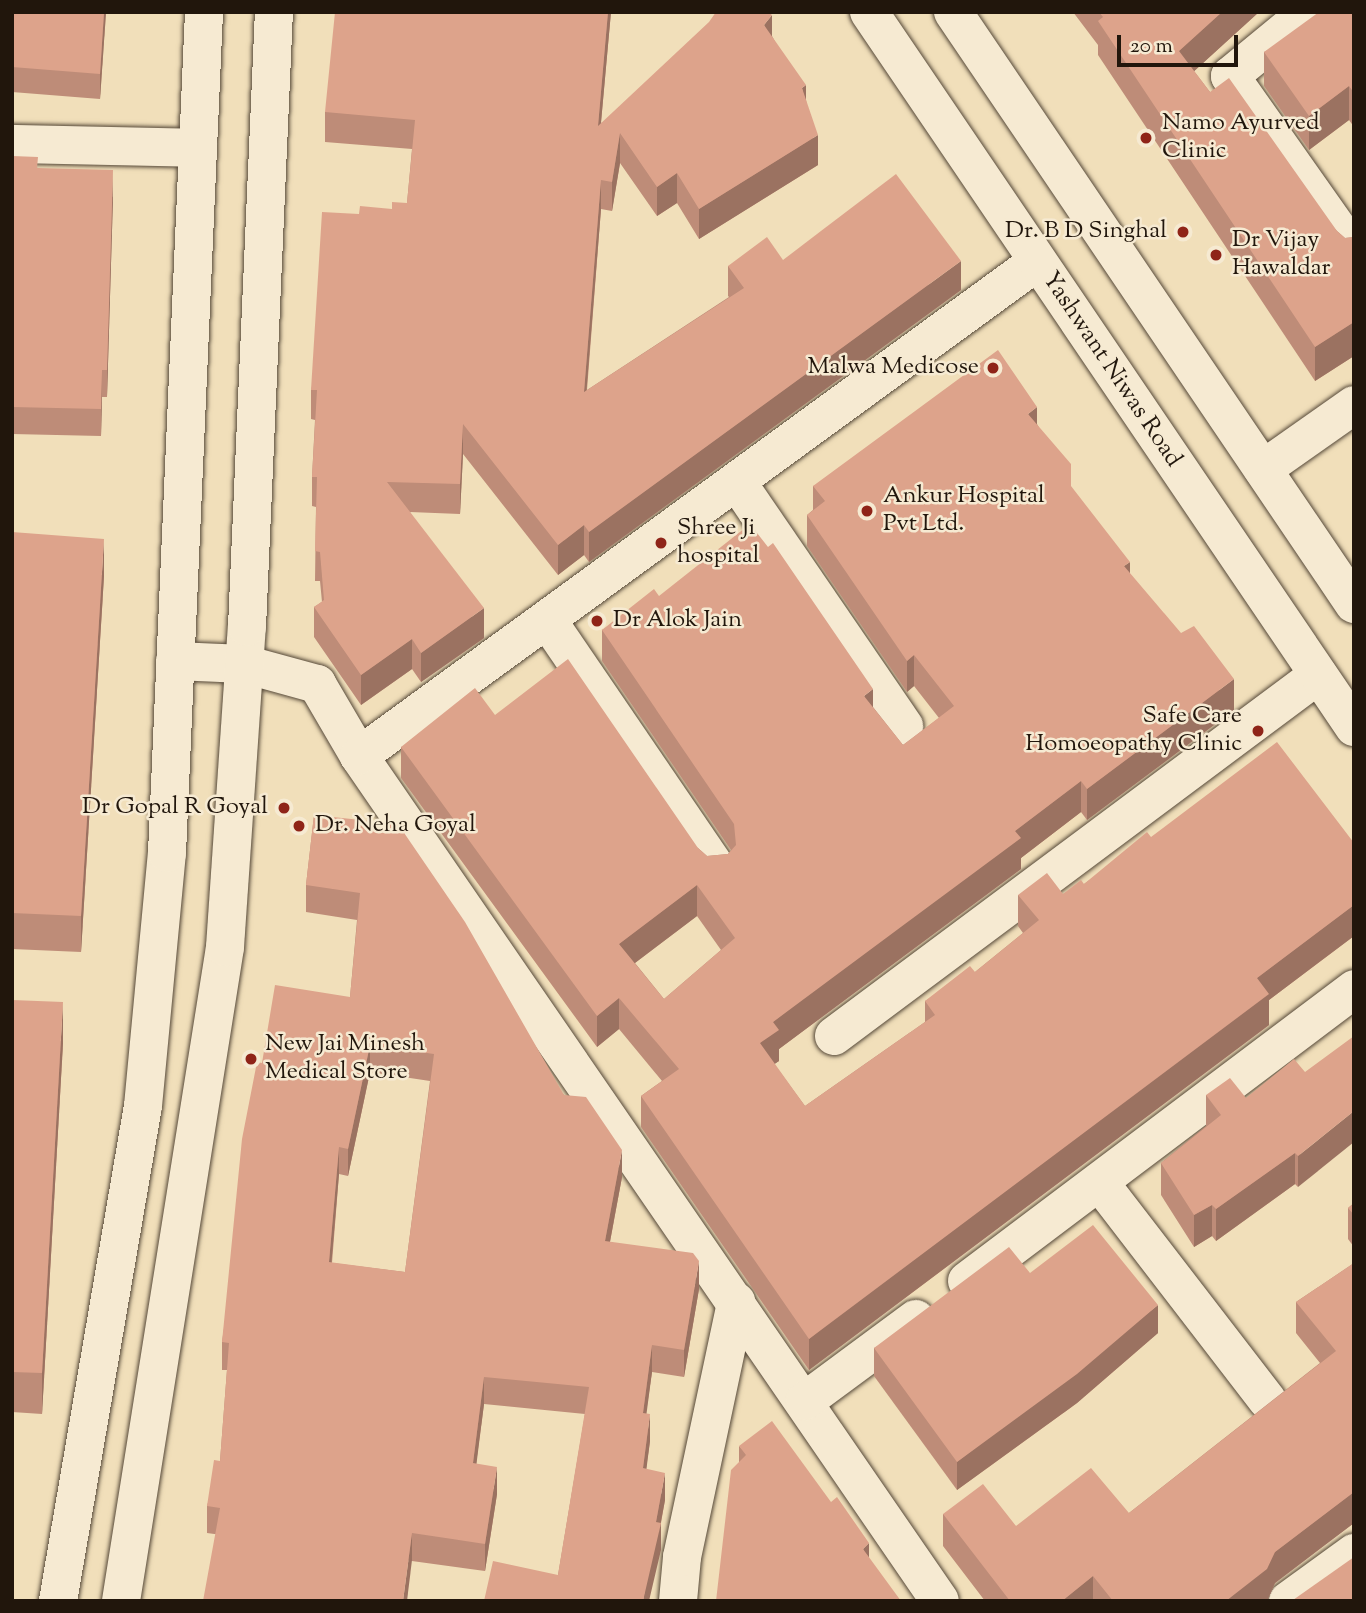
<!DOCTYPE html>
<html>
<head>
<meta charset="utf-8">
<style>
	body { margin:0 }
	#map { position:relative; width:1366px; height:1613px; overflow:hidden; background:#f1dfba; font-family:"Sorts Mill Goudy",serif }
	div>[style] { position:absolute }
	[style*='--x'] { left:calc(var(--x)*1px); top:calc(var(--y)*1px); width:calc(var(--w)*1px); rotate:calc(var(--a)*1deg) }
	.roads { filter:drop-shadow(0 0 2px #554838) drop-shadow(0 0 2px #554838) }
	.minor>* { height:38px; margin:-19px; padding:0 19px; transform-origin:19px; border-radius:19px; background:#f6ead2 }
	.secondary>* { height:38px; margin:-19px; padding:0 19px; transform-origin:19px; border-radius:19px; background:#f6ead2 }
	.wall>* { inset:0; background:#be8c78 }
	.shaded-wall>* { inset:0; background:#9b7261 }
	.building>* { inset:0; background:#dda38b }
	.dots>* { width:19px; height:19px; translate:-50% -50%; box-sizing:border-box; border:4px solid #f6ead2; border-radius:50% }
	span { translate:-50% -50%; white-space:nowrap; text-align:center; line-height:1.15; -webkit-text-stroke:5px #f6ead2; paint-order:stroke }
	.poi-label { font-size:24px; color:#21160c }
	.left { translate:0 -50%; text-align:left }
	.right { translate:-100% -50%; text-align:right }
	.street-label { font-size:24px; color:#21160c }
	.frame { position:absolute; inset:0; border:14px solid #21160c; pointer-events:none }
	.scale { position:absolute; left:1117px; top:35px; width:121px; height:32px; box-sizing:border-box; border:4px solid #21160c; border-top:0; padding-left:9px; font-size:21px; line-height:24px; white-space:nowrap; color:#21160c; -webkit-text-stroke:5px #f6ead2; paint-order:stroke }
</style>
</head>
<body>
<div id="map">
	<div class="roads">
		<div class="minor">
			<div style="--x:1308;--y:12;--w:101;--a:140.6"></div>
			<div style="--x:1230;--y:76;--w:215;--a:54.8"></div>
			<div style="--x:12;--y:144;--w:186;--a:1.2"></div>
			<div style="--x:1263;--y:469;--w:111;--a:-35.1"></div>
			<div style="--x:737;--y:482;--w:296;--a:55.6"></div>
			<div style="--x:548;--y:621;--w:298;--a:55.7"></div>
			<div style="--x:175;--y:661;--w:69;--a:2.5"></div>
			<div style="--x:244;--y:664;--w:76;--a:15.3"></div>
			<div style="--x:317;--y:684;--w:83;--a:59.7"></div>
			<div style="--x:359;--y:756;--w:1025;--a:55.49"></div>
			<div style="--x:359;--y:756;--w:839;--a:-36.08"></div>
			<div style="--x:834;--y:1036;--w:604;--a:-36.72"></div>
			<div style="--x:1100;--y:1183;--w:274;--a:52.4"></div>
			<div style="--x:967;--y:1281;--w:485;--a:-37"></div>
			<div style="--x:805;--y:1401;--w:138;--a:-36.5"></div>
			<div style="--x:678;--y:1601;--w:44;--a:-84.8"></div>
			<div style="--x:682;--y:1557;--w:261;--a:-78"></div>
			<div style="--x:1288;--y:1601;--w:82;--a:-36"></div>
		</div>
		<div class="secondary">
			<div style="--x:869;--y:12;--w:864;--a:55.85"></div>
			<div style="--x:953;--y:12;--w:715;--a:55.89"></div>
			<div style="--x:58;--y:1601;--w:502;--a:-80.26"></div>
			<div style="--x:143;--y:1106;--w:254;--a:-84.6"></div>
			<div style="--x:167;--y:853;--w:842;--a:-87.48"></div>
			<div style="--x:121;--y:1601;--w:662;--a:-80.96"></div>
			<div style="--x:225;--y:947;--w:321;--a:-86.1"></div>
			<div style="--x:247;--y:627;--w:616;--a:-87.49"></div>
		</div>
	</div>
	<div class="wall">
		<div style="clip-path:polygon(12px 12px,106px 12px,100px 99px,12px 92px)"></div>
		<div style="clip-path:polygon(611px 12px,601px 123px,772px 36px,806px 100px,818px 165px,699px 239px,677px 203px,657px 216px,620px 163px,612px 211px,601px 209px,587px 390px,729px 297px,728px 296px,728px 266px,783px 260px,961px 290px,589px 562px,584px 555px,558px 575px,463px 454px,460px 514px,410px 512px,484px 638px,421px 682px,412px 669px,361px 705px,314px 637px,314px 607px,322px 602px,320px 581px,315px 581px,316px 507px,312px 506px,312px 477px,315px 420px,311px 419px,311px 390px,359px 214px,392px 209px,407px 203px,412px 149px,325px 142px,325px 112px)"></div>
		<div style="clip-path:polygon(1073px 12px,1259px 12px,1194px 71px,1210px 92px,1337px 231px,1345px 238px,1354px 237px,1354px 356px,1315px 381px,1098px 55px,1098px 45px)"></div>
		<div style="clip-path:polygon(1354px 12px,1354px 127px,1349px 120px,1309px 150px,1264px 86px,1264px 52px)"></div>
		<div style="clip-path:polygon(12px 156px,38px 168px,113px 197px,107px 397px,102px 397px,101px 436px,12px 434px)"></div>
		<div style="clip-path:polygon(evenodd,1037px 424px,1071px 487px,1130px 574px,1234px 710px,1087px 820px,1081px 812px,1021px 858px,1021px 869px,779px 1049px,779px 1061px,774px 1064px,805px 1106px,925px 1022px,925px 1001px,975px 972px,1023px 933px,1018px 926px,1018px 895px,1063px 894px,1084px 884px,1151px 837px,1354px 843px,1354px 936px,1269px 1000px,1269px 1025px,809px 1370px,641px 1127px,641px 1096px,662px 1081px,619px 1029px,597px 1047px,401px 778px,401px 747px,495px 715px,698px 848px,707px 856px,728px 854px,731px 850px,602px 661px,602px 630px,659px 596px,873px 707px,903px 745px,939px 718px,914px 686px,907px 692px,807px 546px,807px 515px,813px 510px,813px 486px,1037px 424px,697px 916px,721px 950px,664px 999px,635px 963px,697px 916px)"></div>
		<div style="clip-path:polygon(12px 532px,104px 576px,81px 952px,12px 949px)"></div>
		<div style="clip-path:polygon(evenodd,314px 815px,564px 1095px,622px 1177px,610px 1242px,699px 1289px,684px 1377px,652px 1372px,646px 1413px,650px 1441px,646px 1469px,665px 1500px,661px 1523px,661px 1550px,558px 1575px,585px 1414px,484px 1404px,476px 1464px,497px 1494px,485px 1571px,207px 1533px,207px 1506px,220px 1461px,227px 1370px,222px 1370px,222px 1342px,262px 1063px,350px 997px,357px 920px,306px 912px,306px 885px,314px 815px,370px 1072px,430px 1081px,405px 1272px,332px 1263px,339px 1174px,348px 1176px,370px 1072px)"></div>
		<div style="clip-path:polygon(12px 1000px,63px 1043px,42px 1414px,12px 1412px)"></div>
		<div style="clip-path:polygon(1305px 1072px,1298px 1187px,1295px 1184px,1216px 1241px,1212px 1236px,1194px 1247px,1161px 1195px,1161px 1163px,1206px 1126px,1206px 1095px,1246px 1098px)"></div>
		<div style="clip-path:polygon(1354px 1203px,1354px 1247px,1348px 1239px,1348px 1208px)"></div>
		<div style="clip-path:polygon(1354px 1263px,1354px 1523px,1275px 1583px,1267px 1601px,985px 1601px,943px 1546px,943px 1514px,1016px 1526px,1129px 1513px,1320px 1363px,1296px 1333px,1296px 1302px)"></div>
		<div style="clip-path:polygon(1030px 1273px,1158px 1333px,1077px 1403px,957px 1490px,874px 1376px,874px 1348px)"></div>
		<div style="clip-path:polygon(739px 1446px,869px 1557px,739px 1462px)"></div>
	</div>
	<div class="shaded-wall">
		<div style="clip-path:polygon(104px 12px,106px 12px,100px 99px,100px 74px)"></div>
		<div style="clip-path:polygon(608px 12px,611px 12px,598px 155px,598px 126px)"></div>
		<div style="clip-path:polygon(1222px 12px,1259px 12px,1179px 85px,1179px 51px)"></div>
		<div style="clip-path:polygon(772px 15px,772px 45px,764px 25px)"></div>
		<div style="clip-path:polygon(806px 85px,806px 115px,802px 88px)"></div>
		<div style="clip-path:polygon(1349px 86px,1349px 120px,1309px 150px,1309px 116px)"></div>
		<div style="clip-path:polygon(620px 133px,620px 163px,612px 211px,612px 182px)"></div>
		<div style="clip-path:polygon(818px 135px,818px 165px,699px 239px,699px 209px)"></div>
		<div style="clip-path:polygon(113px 170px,113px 197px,107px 397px,107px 370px)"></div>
		<div style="clip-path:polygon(677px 173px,677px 203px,657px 216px,657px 187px)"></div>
		<div style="clip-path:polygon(601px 180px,601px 209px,584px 421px,584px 392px)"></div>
		<div style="clip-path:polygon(961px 261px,961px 290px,589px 562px,589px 532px)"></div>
		<div style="clip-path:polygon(1354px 322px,1354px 356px,1315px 381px,1315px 347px)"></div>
		<div style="clip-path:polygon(102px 370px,102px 397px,101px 436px,101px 409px)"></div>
		<div style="clip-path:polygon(1037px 407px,1037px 438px,1028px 414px)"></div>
		<div style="clip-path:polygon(463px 424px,463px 454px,460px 514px,460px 484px)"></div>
		<div style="clip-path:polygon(584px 525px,584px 555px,558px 575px,558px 545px)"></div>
		<div style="clip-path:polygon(104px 539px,104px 576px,81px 952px,81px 916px)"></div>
		<div style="clip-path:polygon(1130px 562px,1130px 593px,1124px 566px)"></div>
		<div style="clip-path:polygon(484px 608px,484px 638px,421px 682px,421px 653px)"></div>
		<div style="clip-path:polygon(412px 639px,412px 669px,361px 705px,361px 675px)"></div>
		<div style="clip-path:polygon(914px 655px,914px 686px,907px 692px,907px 661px)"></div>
		<div style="clip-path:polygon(1234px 679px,1234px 710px,1087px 820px,1087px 789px)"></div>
		<div style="clip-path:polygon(873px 689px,873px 720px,864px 696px)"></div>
		<div style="clip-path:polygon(1081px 781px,1081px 812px,1021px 858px,1021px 869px,779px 1049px,779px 1061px,760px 1074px,760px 1043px,773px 1022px,1015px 831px)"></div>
		<div style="clip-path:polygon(697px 885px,697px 916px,619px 975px,619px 944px)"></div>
		<div style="clip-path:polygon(1354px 905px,1354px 936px,1269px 1000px,1269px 1025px,809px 1370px,809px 1339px,1257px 978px)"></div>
		<div style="clip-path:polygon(619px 998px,619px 1029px,597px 1047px,597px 1016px)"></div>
		<div style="clip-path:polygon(63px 1002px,63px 1043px,42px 1414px,42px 1373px)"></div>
		<div style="clip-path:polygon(370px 1045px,370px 1072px,348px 1176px,348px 1149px)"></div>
		<div style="clip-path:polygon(1354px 1111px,1354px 1142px,1298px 1187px,1298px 1156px)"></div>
		<div style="clip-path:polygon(339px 1147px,339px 1174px,329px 1290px,329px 1262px)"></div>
		<div style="clip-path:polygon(622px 1150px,622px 1177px,605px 1268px,605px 1241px)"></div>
		<div style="clip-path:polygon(1295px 1153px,1295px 1184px,1216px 1241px,1216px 1209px)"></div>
		<div style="clip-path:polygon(1212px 1205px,1212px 1236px,1194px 1247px,1194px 1215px)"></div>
		<div style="clip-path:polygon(699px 1261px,699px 1289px,684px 1377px,684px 1350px)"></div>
		<div style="clip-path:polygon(1158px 1305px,1158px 1333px,1077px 1403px,957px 1490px,957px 1462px)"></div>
		<div style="clip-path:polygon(652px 1345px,652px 1372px,643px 1440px,643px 1413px)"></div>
		<div style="clip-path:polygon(484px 1377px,484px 1404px,473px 1491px,473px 1463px)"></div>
		<div style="clip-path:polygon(650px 1414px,650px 1441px,643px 1496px,643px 1468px)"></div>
		<div style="clip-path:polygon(497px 1467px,497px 1494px,485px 1571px,485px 1544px)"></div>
		<div style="clip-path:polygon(665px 1473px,665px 1500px,658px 1537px,661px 1523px,661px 1550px,649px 1601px,643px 1601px,656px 1522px)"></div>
		<div style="clip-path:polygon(1354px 1492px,1354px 1523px,1275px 1583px,1267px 1601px,1226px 1601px,1275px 1552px)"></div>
		<div style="clip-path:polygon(412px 1533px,412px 1560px,407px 1601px,403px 1601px)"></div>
		<div style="clip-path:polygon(869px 1543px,869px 1569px,863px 1549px)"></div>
		<div style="clip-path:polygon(1093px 1576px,1093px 1601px,1062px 1601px)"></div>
	</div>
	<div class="building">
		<div style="clip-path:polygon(12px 12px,104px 12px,100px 74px,12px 67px)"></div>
		<div style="clip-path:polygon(335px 12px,608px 12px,598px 126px,709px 22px,716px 12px,768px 12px,772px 15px,764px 25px,806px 85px,802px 88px,818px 135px,699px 209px,677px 173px,657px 187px,620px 133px,612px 182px,601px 180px,584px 392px,744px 288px,728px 266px,767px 237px,783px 260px,896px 174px,961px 261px,589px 532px,584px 525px,558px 545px,463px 424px,460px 484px,387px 482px,484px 608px,421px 653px,412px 639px,361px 675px,314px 607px,324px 600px,320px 552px,315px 551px,317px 477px,312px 477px,317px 390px,311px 390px,322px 212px,359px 214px,360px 206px,392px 209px,392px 202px,407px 203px,415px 120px,325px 112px)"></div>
		<div style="clip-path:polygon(1099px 12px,1222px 12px,1179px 51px,1210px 92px,1229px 78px,1337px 231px,1345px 238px,1354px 237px,1354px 322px,1315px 347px,1098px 21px,1103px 17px)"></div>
		<div style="clip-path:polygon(1319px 12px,1354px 12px,1354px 93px,1349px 86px,1309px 116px,1264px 52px)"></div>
		<div style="clip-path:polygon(12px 156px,38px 157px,37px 168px,113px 170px,107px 370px,102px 370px,101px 409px,12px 407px)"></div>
		<div style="clip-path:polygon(evenodd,998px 350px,1037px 407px,1028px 414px,1071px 464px,1071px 486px,1130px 562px,1124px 566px,1181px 633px,1194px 626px,1234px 679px,1087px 789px,1081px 781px,1015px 831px,1021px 838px,773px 1022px,779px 1030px,760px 1043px,805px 1106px,935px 1015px,925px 1001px,970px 966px,975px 972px,1039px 920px,1018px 895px,1047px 873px,1063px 894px,1081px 880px,1084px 884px,1147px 832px,1151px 837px,1277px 742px,1354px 843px,1354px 905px,1257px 978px,1269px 994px,809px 1339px,641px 1096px,679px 1069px,619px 998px,597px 1016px,401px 747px,475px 688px,495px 715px,568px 659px,698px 848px,707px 856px,728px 854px,736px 845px,734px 824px,602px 630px,654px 589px,659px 596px,750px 524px,768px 547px,773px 543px,873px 689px,864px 696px,903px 745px,954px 706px,914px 655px,907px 661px,807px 515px,825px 501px,813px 486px,998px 350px,697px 885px,735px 938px,664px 999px,619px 944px,697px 885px)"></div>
		<div style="clip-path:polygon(12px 532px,104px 539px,81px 916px,12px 913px)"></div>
		<div style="clip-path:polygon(evenodd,314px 815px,398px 824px,465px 922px,564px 1095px,586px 1097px,622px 1150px,605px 1241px,693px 1253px,699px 1261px,684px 1350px,652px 1345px,643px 1413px,650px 1414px,643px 1468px,665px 1473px,656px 1522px,661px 1523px,643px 1601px,484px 1601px,493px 1561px,558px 1575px,589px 1387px,484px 1377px,473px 1463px,497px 1467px,485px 1544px,412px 1533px,403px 1601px,203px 1601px,220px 1508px,207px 1506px,214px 1460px,220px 1461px,229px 1343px,222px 1342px,242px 1139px,257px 1062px,262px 1063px,275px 985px,350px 997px,360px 893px,306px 885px,314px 815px,370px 1045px,434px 1054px,405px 1272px,329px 1262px,339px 1147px,348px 1149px,370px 1045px)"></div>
		<div style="clip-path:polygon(12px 1000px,63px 1002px,42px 1373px,12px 1372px)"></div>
		<div style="clip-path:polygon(1354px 1036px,1354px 1111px,1298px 1156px,1295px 1153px,1216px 1209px,1212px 1205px,1194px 1215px,1161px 1163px,1221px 1115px,1206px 1095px,1230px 1078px,1246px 1098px,1294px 1059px,1305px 1072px)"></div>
		<div style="clip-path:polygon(1354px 1203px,1354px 1215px,1348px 1208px)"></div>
		<div style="clip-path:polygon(1093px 1225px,1158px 1305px,1077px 1374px,957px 1462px,874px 1348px,1009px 1247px,1030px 1273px)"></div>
		<div style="clip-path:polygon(1354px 1263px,1354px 1492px,1275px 1552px,1267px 1569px,1226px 1601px,1113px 1601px,1093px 1576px,1062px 1601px,1010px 1601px,943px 1514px,983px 1484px,1016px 1526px,1091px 1468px,1129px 1513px,1336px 1351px,1296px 1302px)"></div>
		<div style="clip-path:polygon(772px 1421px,831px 1502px,837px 1497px,869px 1543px,863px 1549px,901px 1601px,716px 1601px,731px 1470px,746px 1455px,739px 1446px)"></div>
		<div style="clip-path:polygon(1354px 1557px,1354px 1601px,1293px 1600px)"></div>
	</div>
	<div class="dots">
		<div style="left:1146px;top:138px;background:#8f2418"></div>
		<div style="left:1183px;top:232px;background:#8f2418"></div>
		<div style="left:1216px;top:255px;background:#8f2418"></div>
		<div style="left:993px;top:368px;background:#8f2418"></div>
		<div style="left:867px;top:511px;background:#8f2418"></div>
		<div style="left:661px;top:543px;background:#8f2418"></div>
		<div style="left:597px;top:621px;background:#8f2418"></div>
		<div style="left:1258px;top:731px;background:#8f2418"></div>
		<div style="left:284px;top:808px;background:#8f2418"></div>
		<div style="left:299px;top:826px;background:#8f2418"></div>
		<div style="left:251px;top:1059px;background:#8f2418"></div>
	</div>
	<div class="poi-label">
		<span class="left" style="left:1162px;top:138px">Namo Ayurved<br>Clinic</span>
		<span class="right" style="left:1167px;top:232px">Dr. B D Singhal</span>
		<span class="left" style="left:1232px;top:255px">Dr Vijay<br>Hawaldar</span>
		<span class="right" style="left:979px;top:368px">Malwa Medicose</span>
		<span class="left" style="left:883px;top:511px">Ankur Hospital<br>Pvt Ltd.</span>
		<span class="left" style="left:677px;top:543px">Shree Ji<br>hospital</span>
		<span class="left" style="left:613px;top:621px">Dr Alok Jain</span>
		<span class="right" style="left:1242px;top:731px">Safe Care<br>Homoeopathy Clinic</span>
		<span class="right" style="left:268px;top:808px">Dr Gopal R Goyal</span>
		<span class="left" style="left:315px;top:826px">Dr. Neha Goyal</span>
		<span class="left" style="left:265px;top:1059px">New Jai Minesh<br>Medical Store</span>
	</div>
	<div class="street-label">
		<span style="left:1111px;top:370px;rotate:56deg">Yashwant Niwas Road</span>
	</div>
	<div class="frame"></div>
	<div class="scale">20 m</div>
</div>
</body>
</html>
